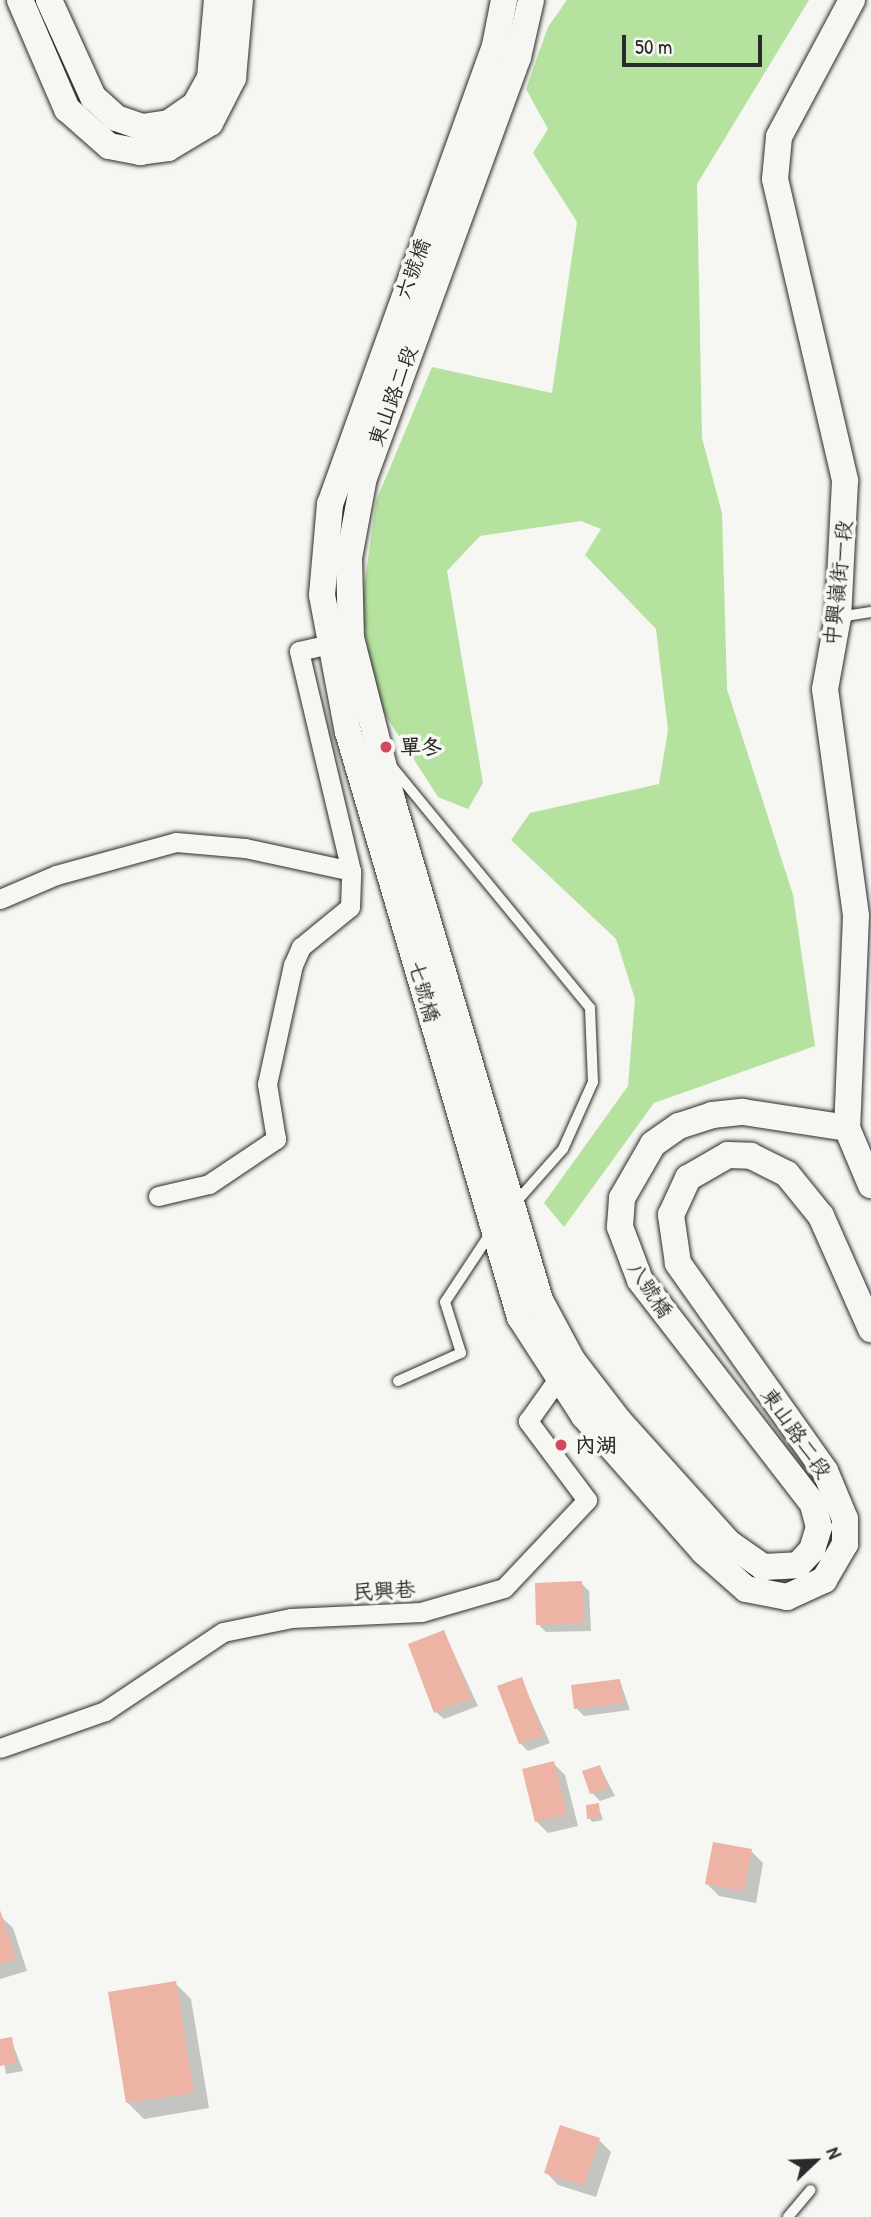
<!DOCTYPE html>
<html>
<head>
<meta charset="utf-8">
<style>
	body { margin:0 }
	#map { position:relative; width:871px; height:2217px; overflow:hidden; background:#f6f6f2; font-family:"Patrick Hand","LXGW WenKai TC",sans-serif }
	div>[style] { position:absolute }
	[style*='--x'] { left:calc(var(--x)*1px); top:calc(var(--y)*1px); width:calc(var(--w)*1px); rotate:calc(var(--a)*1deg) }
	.green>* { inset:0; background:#b6e29f }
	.shadow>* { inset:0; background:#0003 }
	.building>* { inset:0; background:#edb3a5 }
	.roads { filter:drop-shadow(0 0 2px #2b2b2b) drop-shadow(0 0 2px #2b2b2b) }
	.lane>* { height:10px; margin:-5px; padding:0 5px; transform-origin:5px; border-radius:5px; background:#f6f6f2 }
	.street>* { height:19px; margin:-9.5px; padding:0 9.5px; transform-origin:9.5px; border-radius:9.5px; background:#f6f6f2 }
	.secondary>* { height:26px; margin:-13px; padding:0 13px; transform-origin:13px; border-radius:13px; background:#f6f6f2 }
	.dots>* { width:19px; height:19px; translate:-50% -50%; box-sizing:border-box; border:4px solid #f6f6f2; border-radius:50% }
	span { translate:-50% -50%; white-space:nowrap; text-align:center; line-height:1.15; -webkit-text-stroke:7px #f6f6f2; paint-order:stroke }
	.street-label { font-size:21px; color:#2b2b2b }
	.poi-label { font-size:21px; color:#2b2b2b; font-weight:700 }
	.left { translate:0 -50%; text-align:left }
	.north { position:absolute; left:780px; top:2126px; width:70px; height:70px; -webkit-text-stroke:5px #f6f6f2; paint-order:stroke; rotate:67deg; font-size:19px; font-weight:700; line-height:28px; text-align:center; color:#2b2b2b }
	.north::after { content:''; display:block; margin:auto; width:24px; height:32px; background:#2b2b2b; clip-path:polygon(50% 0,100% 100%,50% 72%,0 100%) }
	.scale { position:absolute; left:622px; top:35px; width:140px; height:32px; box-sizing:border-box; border:4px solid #2b2b2b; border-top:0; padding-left:9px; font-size:21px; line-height:24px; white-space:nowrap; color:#2b2b2b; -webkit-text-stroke:5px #f6f6f2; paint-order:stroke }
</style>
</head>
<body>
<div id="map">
	<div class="green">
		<div style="clip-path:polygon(567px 0,809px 0,697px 184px,702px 438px,722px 513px,727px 689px,793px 895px,815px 1046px,654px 1103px,564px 1227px,544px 1203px,628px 1086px,635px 999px,616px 939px,511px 840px,530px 813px,659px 784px,668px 730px,656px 629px,585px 555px,601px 529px,581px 521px,480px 536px,447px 571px,483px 783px,468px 809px,438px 797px,377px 702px,361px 609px,376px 501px,432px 367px,552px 393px,577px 222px,533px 153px,548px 129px,526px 89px,548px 27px)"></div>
	</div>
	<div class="shadow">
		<div style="clip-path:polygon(581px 1583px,589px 1591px,591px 1631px,546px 1632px,538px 1624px)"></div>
		<div style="clip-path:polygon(444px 1632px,478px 1706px,444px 1719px,436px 1712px)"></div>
		<div style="clip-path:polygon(521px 1679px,550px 1743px,528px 1751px,520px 1743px)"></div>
		<div style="clip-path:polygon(620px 1681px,630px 1710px,584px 1716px,576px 1708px)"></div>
		<div style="clip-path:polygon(553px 1763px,565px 1775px,578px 1826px,548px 1833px,536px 1821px)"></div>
		<div style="clip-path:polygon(600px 1767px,615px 1796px,600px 1801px,592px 1793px)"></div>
		<div style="clip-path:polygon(598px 1805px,603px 1820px,592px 1822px,589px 1818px)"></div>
		<div style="clip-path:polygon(751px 1851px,763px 1863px,756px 1903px,719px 1896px,707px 1884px)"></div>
		<div style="clip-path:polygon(0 1916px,13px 1928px,27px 1971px,0 1979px)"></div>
		<div style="clip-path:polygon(175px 1983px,191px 1999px,209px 2108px,144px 2119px,128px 2103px)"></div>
		<div style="clip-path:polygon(11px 2039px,23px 2071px,6px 2074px,0 2040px)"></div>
		<div style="clip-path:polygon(599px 2140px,611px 2152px,596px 2197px,558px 2185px,546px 2172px)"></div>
	</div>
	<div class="building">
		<div style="clip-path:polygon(582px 1581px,584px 1623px,536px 1625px,535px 1583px)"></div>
		<div style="clip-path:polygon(444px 1630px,471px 1698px,434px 1713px,408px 1644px)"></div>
		<div style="clip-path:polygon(522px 1677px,543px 1735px,519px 1744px,497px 1686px)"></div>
		<div style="clip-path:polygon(620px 1679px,623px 1703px,574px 1709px,571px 1685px)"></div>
		<div style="clip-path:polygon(554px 1761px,567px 1814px,535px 1822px,522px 1769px)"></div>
		<div style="clip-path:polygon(600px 1765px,608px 1788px,590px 1794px,582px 1771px)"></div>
		<div style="clip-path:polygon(599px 1803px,600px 1817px,587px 1819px,586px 1805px)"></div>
		<div style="clip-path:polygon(713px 1842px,752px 1849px,744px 1891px,705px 1884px)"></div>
		<div style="clip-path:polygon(0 1910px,16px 1959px,0 1964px)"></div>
		<div style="clip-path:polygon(176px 1981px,194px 2093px,126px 2103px,108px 1992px)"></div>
		<div style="clip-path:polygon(12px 2037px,16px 2063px,0 2066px,0 2039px)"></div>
		<div style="clip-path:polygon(560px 2125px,600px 2138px,584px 2186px,544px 2173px)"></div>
	</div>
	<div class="roads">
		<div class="lane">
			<div style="--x:839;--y:617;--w:32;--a:-9"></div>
			<div style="--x:393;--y:768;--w:310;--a:50.6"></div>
			<div style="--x:590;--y:1008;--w:74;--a:87.7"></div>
			<div style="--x:593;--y:1082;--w:73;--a:114.1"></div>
			<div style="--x:563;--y:1149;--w:72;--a:131.6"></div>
			<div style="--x:398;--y:1381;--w:69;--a:-24"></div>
			<div style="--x:461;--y:1353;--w:53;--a:-107.4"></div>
			<div style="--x:445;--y:1302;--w:82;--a:-56.5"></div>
			<div style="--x:788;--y:2217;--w:35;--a:-50"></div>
		</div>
		<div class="street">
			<div style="--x:0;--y:899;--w:61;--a:-23.2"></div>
			<div style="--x:56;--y:875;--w:124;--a:-15.4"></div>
			<div style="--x:176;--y:842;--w:69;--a:5"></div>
			<div style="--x:245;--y:848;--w:108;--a:12.2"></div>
			<div style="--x:351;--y:871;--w:226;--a:-103.3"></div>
			<div style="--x:299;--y:651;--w:45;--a:-12.8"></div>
			<div style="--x:158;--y:1196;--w:52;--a:-13.2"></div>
			<div style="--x:209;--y:1184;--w:81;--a:-33.9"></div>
			<div style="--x:276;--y:1139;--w:56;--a:-99.3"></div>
			<div style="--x:267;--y:1084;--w:122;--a:-77.7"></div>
			<div style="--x:293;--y:965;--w:20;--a:-66"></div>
			<div style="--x:301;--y:947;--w:63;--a:-39.2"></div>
			<div style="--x:350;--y:907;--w:36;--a:-88"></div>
			<div style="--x:0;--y:1748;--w:111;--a:-19.4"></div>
			<div style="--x:105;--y:1711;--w:142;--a:-33.8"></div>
			<div style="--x:223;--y:1632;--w:69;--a:-11.6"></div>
			<div style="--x:291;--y:1618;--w:130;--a:-2.6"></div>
			<div style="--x:421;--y:1612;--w:86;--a:-16.1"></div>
			<div style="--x:504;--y:1588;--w:121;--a:-46.7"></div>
			<div style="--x:587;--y:1500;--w:99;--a:-126.8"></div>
			<div style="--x:528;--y:1421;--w:64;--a:-54.6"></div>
		</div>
		<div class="secondary">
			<div style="--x:20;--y:0;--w:119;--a:66.7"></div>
			<div style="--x:67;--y:109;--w:56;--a:41.4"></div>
			<div style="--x:109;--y:146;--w:32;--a:11"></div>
			<div style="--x:140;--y:152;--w:28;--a:-8"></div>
			<div style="--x:168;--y:148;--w:49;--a:-30.8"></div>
			<div style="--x:210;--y:123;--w:51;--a:-62.9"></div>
			<div style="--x:233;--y:78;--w:78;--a:-84.9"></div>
			<div style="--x:49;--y:0;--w:107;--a:65.6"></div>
			<div style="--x:93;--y:97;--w:31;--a:42"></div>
			<div style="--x:116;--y:118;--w:28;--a:19"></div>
			<div style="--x:142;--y:127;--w:27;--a:-8"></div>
			<div style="--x:169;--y:123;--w:32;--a:-35"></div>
			<div style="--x:195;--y:105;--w:31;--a:-61"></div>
			<div style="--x:210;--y:78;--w:78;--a:-84.9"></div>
			<div style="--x:504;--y:0;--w:47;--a:101.1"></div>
			<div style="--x:495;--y:46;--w:487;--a:109.8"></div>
			<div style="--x:330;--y:504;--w:91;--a:95"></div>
			<div style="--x:322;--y:595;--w:139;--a:79.3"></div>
			<div style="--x:348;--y:732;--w:610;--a:73.62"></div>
			<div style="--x:520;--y:1317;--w:118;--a:57.1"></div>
			<div style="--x:584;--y:1416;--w:181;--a:48.6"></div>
			<div style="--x:704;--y:1552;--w:56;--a:41.4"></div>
			<div style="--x:746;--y:1589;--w:42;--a:11"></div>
			<div style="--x:787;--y:1597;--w:41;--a:-24.7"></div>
			<div style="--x:824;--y:1580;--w:42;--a:-59.7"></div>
			<div style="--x:845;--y:1544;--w:25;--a:-90"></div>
			<div style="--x:845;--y:1519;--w:52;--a:-112.6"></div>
			<div style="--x:825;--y:1471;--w:255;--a:-125.3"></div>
			<div style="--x:678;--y:1263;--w:49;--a:-98.3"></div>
			<div style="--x:671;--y:1215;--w:41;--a:-65.3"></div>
			<div style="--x:688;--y:1178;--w:46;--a:-29.9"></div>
			<div style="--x:728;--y:1155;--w:23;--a:2"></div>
			<div style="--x:751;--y:1156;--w:40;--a:26.6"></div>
			<div style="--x:787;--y:1174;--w:54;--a:51"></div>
			<div style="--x:821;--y:1216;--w:124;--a:66.1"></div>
			<div style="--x:531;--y:0;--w:58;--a:102.8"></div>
			<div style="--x:518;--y:57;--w:447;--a:110.1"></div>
			<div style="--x:364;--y:477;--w:82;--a:100.5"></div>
			<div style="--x:349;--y:558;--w:80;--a:88.6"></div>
			<div style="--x:351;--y:638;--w:170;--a:75.7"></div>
			<div style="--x:393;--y:803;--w:518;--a:73.52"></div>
			<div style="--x:540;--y:1300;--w:68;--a:61.9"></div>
			<div style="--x:572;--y:1360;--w:77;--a:52.4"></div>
			<div style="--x:619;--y:1421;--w:164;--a:48"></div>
			<div style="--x:729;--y:1543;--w:42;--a:35.2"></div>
			<div style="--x:763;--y:1567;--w:35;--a:-3"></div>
			<div style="--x:798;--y:1565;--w:21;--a:-47"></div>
			<div style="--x:812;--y:1550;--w:24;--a:-73"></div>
			<div style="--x:819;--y:1527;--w:24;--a:-105"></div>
			<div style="--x:813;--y:1504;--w:283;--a:-127.7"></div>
			<div style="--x:640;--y:1280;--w:57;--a:-110.7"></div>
			<div style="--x:620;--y:1227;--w:29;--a:-86"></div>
			<div style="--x:622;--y:1198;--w:62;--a:-60.1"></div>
			<div style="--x:653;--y:1144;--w:32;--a:-35"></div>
			<div style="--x:679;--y:1126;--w:35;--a:-18"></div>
			<div style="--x:712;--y:1115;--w:31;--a:-6"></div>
			<div style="--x:743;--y:1112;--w:105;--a:8.7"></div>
			<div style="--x:852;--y:0;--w:155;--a:118.1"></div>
			<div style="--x:779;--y:137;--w:42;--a:95.4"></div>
			<div style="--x:775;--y:179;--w:310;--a:76.9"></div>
			<div style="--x:845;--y:481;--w:136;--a:92.9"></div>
			<div style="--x:838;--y:617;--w:73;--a:100.2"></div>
			<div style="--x:825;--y:689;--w:229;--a:82.2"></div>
			<div style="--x:856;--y:916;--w:212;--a:92.4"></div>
			<div style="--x:847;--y:1128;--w:62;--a:67.2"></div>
		</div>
	</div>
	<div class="dots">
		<div style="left:386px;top:747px;background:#d1495b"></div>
		<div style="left:561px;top:1445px;background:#d1495b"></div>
	</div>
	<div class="street-label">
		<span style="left:413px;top:269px;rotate:-70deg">六號橋</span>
		<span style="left:393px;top:396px;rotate:-70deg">東山路二段</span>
		<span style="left:838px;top:583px;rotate:-84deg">中興嶺街一段</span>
		<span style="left:424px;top:992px;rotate:74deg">七號橋</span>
		<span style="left:650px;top:1290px;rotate:56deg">八號橋</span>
		<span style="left:796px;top:1433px;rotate:55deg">東山路二段</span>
		<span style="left:384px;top:1591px;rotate:-3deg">民興巷</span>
	</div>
	<div class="poi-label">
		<span class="left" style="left:400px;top:747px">單冬</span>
		<span class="left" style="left:575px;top:1445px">內湖</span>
	</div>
	<div class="north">N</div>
	<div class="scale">50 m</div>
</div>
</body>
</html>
